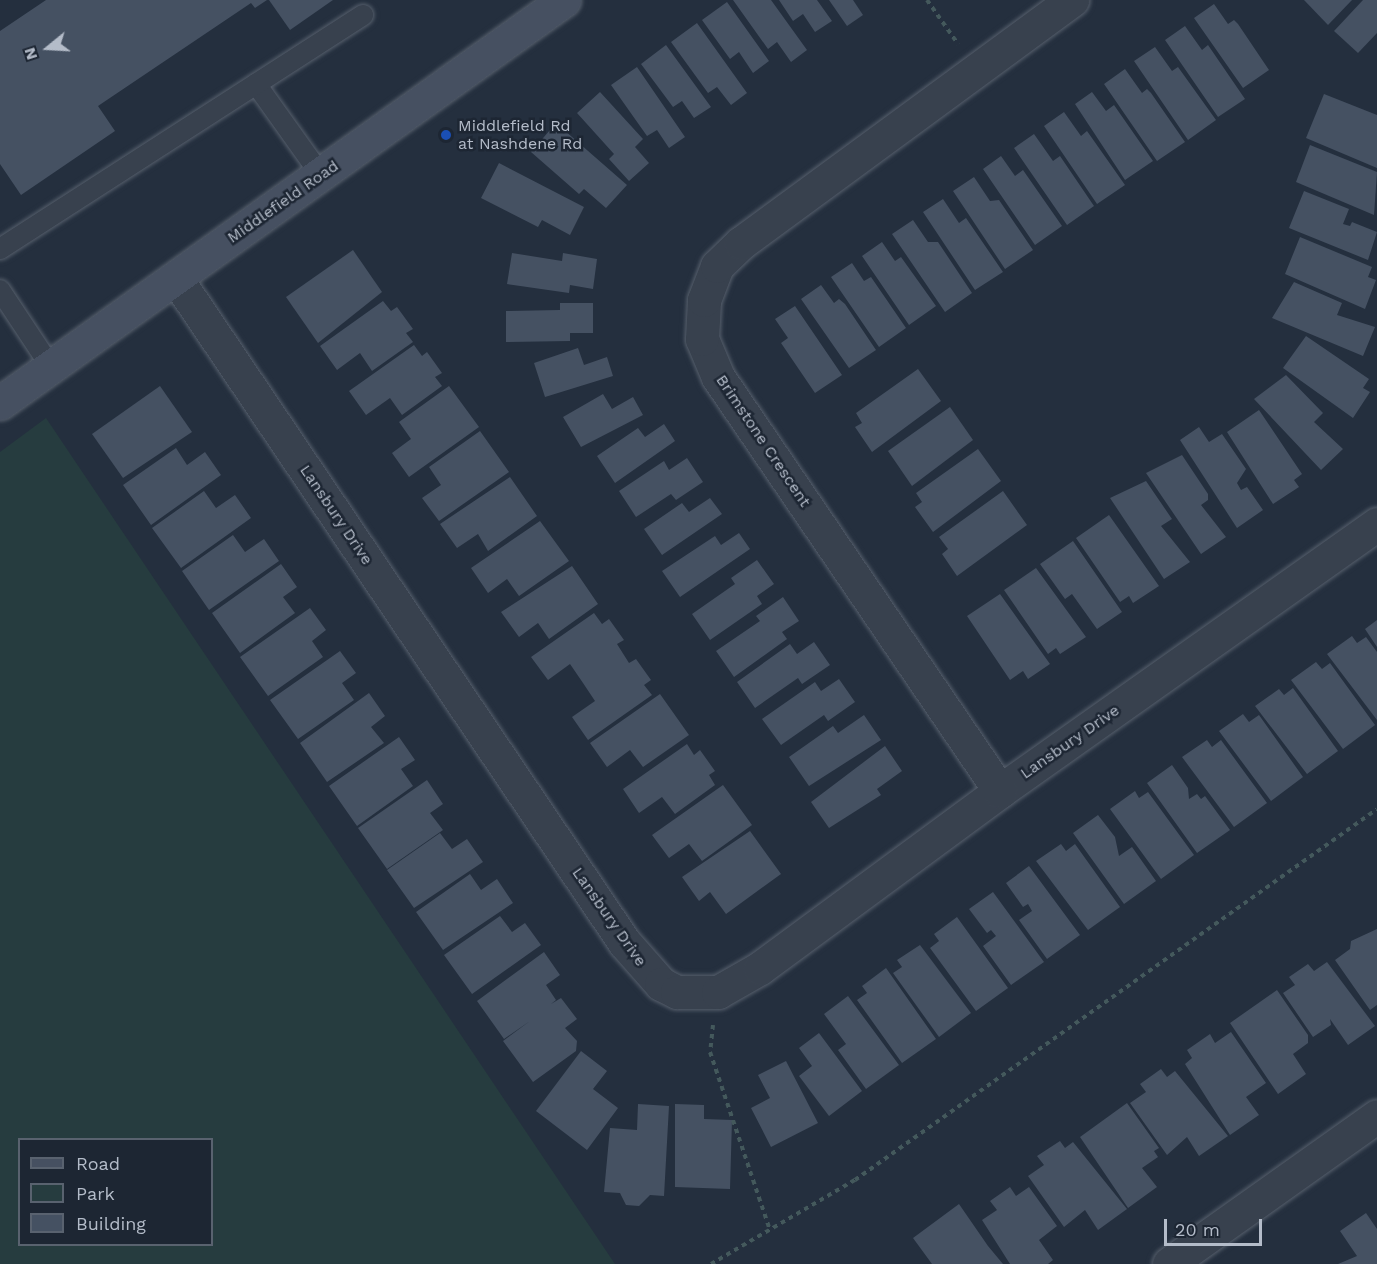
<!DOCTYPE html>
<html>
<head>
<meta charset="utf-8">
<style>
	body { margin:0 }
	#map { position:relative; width:1377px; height:1264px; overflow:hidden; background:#242f3e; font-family:"Work Sans",sans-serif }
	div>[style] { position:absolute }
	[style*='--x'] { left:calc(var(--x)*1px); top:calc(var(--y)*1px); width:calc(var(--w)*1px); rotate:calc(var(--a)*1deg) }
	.green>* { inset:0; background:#263c3f }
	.building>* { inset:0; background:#455162 }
	.path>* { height:4px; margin-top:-2px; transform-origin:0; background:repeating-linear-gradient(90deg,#44595c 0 4.5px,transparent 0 9px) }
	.roads { filter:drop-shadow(0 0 2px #565f6c) drop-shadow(0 0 2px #565f6c) }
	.lane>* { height:20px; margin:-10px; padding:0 10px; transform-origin:10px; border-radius:10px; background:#38414e }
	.street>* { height:33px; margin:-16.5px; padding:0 16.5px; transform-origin:16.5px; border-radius:16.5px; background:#38414e }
	.secondary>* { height:33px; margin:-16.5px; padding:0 16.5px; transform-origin:16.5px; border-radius:16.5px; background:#465061 }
	.dots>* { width:16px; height:16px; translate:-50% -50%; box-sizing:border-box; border:3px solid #1d2633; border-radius:50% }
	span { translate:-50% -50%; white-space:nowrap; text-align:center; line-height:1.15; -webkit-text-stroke:5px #1d2633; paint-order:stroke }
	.poi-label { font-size:16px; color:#b4bcc9 }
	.left { translate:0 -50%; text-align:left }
	.street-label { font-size:16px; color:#b4bcc9 }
	.legend { position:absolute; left:18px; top:1138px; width:195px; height:108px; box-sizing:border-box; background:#1d2633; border:2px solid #59626f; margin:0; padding:8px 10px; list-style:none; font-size:18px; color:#b4bcc9 }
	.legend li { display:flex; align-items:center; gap:12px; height:30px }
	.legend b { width:30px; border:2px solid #59626f }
	.north { position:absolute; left:18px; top:18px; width:60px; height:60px; -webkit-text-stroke:4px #1d2633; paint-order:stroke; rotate:252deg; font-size:16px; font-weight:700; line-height:24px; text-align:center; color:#b4bcc9 }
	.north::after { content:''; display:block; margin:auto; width:21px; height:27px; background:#b4bcc9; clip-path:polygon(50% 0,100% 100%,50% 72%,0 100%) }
	.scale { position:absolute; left:1164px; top:1219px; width:98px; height:27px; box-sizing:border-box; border:3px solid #b4bcc9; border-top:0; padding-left:8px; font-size:18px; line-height:21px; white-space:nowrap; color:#b4bcc9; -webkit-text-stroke:4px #1d2633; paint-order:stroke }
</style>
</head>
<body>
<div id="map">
	<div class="green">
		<div style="clip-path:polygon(evenodd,46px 418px,615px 1264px,0 1264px,0 452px,46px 418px,20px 1140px,212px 1140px,212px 1244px,20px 1244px,20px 1140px)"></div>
	</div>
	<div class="building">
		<div style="clip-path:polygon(46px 0,267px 0,255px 8px,251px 3px,98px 106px,115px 131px,21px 195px,0 164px,0 31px)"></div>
		<div style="clip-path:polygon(269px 0,333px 0,290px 30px)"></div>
		<div style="clip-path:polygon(733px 0,771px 0,807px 50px,791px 62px,777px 42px,768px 49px)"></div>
		<div style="clip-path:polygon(779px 0,817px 0,832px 21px,815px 32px,803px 14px,793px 21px)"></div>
		<div style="clip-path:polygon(829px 0,853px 0,863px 15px,847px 26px)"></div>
		<div style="clip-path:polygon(1304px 0,1352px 0,1328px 25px)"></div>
		<div style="clip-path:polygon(1363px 0,1377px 0,1377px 33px,1358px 53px,1334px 31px)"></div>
		<div style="clip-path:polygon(727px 2px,769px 61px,753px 73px,739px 52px,730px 59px,702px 20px)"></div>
		<div style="clip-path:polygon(1214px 4px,1228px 24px,1234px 20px,1238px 24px,1269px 70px,1243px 88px,1194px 18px)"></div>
		<div style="clip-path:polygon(697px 23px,747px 93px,731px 105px,717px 87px,708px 93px,671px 42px)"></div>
		<div style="clip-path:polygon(1185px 26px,1202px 50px,1208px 45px,1245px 99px,1218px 117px,1165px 40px)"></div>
		<div style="clip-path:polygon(666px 45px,711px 107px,694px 118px,682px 101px,673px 107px,641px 64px)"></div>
		<div style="clip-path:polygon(1155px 47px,1172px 71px,1178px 67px,1216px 120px,1188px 140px,1134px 61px)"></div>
		<div style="clip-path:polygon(637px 67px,685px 137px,669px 148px,657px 130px,647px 136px,611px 85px)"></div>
		<div style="clip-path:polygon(1125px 69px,1142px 93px,1147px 89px,1151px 93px,1185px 142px,1157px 161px,1104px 84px)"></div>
		<div style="clip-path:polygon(600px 92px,643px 139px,635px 147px,649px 163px,629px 181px,609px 159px,614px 154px,577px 113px)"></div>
		<div style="clip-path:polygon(1092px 92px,1106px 111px,1114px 105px,1153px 161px,1125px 180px,1075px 104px)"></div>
		<div style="clip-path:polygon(1324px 94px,1377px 115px,1377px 168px,1306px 138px)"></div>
		<div style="clip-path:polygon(1064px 112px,1081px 136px,1087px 131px,1125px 185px,1097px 204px,1044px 126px)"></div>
		<div style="clip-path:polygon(556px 123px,627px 185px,606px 208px,584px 189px,579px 194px,531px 152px)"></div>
		<div style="clip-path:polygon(1034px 134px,1053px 161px,1060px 156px,1094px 206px,1067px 225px,1014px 148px)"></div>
		<div style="clip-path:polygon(1310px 145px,1377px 172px,1374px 215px,1296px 182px)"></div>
		<div style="clip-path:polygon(1001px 156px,1015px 176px,1023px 170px,1062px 226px,1035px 245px,983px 169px)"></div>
		<div style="clip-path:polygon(499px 163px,584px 207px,570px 235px,542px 220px,538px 227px,481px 198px)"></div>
		<div style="clip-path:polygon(974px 177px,990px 201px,999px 200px,1033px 250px,1005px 269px,953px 191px)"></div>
		<div style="clip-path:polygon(1304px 191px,1349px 209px,1343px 224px,1350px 226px,1352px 222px,1377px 232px,1368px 260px,1289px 228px)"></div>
		<div style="clip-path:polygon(943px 199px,959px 223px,966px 218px,1003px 272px,975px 290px,923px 212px)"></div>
		<div style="clip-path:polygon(913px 220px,928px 242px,938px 242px,972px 293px,945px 312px,892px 234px)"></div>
		<div style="clip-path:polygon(1300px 237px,1372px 267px,1368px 277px,1376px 280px,1365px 309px,1285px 274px)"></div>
		<div style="clip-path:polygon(882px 242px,895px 261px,901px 257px,936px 306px,909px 325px,862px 256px)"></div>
		<div style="clip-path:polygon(353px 250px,382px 292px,318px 343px,286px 297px)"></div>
		<div style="clip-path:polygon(512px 253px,562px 261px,563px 253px,597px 259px,593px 289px,570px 285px,569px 293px,507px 284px)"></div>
		<div style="clip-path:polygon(852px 263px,864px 281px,871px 277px,906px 328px,879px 347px,831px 277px)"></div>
		<div style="clip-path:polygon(1294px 282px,1342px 303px,1337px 315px,1375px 327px,1363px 356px,1272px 318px)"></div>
		<div style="clip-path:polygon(821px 285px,834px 303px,839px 299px,845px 304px,876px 350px,849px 368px,801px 299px)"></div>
		<div style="clip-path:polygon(383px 301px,391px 311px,397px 307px,413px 329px,406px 333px,413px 342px,372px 371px,360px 353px,337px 370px,320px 346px)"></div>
		<div style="clip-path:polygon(560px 303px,593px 303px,593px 333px,570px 333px,570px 341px,506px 342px,506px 311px,560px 310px)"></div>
		<div style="clip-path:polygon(795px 306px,842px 375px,815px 393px,781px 343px,788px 338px,775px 319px)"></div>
		<div style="clip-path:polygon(1306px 336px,1369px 379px,1363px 388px,1370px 392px,1353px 418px,1283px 368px)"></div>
		<div style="clip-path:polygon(414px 345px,422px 356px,427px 352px,442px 373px,435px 377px,442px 386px,402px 415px,390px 398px,366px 415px,349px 391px)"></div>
		<div style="clip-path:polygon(578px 348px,584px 365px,607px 357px,613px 376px,545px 397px,534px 363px)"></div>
		<div style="clip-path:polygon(918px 369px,941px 401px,872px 452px,855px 427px,862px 423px,856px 413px)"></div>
		<div style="clip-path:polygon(1286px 375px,1323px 413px,1314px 422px,1343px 449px,1321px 470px,1254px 399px)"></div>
		<div style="clip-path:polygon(160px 386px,192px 432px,123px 478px,92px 434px)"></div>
		<div style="clip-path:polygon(449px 386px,479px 427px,409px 477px,392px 453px,411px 439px,399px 422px)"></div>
		<div style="clip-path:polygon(603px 394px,612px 409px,633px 397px,643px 415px,581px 447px,563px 417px)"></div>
		<div style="clip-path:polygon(950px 407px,973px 440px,912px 486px,888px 451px)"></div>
		<div style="clip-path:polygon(1259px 410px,1302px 474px,1294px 480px,1299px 487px,1273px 504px,1227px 432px)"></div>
		<div style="clip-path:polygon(664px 424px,675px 441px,615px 483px,597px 456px,638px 428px,645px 437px)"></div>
		<div style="clip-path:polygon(1199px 427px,1209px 442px,1222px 434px,1246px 469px,1237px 483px,1241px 490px,1247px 487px,1263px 510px,1237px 528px,1180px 440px)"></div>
		<div style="clip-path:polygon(480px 431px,509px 472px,439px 521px,422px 498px,441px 485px,429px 467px)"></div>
		<div style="clip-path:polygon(176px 448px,187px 465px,205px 452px,221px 475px,151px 525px,123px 485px)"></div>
		<div style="clip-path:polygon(978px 449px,1001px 481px,933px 532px,915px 507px,922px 502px,916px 493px)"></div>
		<div style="clip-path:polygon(1182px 455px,1208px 494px,1208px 500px,1201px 505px,1226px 537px,1201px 554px,1146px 473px)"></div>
		<div style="clip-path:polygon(687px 458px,703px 482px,676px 500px,671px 494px,636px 517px,619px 491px,664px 461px,669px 470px)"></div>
		<div style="clip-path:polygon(510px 477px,537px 516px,488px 551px,478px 534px,457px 548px,440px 524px)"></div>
		<div style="clip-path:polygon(1146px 481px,1172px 519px,1161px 526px,1190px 562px,1164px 579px,1110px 498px)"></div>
		<div style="clip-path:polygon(204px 491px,216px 508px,235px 495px,251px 518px,181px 568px,152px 528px)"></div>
		<div style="clip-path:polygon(1003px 491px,1027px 525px,957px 576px,942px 554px,948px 549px,939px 537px)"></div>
		<div style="clip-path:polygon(710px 498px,722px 514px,662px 555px,644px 529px,682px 503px,689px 512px)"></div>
		<div style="clip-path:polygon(1109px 515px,1159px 586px,1133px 603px,1129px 596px,1120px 602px,1076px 538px)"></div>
		<div style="clip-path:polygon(540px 521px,569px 561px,519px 596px,507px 579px,488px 593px,471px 568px)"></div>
		<div style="clip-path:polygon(739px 533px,750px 549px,680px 597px,662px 571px,715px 536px,721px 545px)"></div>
		<div style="clip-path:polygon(233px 535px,245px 552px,264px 539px,279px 561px,209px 610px,182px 571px)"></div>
		<div style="clip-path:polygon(1073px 541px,1122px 612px,1097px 629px,1072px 594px,1065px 599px,1040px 564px)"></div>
		<div style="clip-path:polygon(757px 560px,774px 584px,757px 596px,762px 604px,710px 640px,692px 614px,735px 584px,731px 578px)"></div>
		<div style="clip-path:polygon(281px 564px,297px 587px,283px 597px,295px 613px,240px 653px,212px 613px)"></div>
		<div style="clip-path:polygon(572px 566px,598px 604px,549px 639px,538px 623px,519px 637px,501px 612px)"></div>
		<div style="clip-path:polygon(1036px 568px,1086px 637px,1060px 654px,1056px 648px,1048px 654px,1004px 590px)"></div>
		<div style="clip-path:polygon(1000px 594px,1050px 664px,1028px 679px,1023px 671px,1010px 680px,967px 616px)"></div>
		<div style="clip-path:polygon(783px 597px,799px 621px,782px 632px,787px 639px,734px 677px,716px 651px,760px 621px,756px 616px)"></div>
		<div style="clip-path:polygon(310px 608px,326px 630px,312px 641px,323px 657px,268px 696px,240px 657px)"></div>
		<div style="clip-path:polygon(594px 613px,602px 624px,609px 619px,624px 640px,617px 644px,629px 663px,636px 659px,651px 680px,644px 685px,652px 695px,588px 740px,572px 717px,595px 701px,583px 683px,570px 664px,548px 680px,531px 657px)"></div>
		<div style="clip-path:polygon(1377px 620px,1377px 647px,1365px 629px)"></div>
		<div style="clip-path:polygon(1352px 636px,1357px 643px,1366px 637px,1377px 652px,1377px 720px,1327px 654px)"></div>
		<div style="clip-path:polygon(814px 642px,830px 665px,802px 684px,798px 678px,755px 708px,737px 682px,790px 644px,797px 654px)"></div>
		<div style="clip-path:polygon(340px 651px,356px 673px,342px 683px,354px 700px,298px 739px,270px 700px)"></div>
		<div style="clip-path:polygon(1316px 662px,1322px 669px,1330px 663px,1375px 725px,1343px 749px,1291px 680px)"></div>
		<div style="clip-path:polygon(839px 679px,855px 702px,828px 721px,824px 715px,781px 745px,762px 719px,815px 682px,821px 691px)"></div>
		<div style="clip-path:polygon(1293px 688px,1338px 751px,1307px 774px,1255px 706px,1279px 689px,1284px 695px)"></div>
		<div style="clip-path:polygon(369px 693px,385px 716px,371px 727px,384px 743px,327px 782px,300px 743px)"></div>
		<div style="clip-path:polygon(660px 694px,689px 735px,643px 767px,630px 750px,607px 767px,590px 743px)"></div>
		<div style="clip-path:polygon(1243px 714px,1249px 722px,1259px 715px,1303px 777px,1271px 801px,1219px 731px)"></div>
		<div style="clip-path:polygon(864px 715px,881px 740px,809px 786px,789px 757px,833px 726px,838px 733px)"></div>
		<div style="clip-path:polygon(399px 737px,415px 760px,401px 769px,413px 786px,357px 826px,329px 786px)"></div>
		<div style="clip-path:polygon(1207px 740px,1212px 747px,1221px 740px,1267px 803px,1234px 827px,1182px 757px)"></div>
		<div style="clip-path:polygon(687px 744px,694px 755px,700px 750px,715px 771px,709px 775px,715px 785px,675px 814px,662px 797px,639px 813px,623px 789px)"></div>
		<div style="clip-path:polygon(885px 746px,902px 771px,877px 789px,881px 795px,829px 828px,811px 802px)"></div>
		<div style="clip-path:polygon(1172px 765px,1188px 788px,1189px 799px,1197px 794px,1201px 799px,1205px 796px,1230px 830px,1197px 853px,1147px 783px)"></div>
		<div style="clip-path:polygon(427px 780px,443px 804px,430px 813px,443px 830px,387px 869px,358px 828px)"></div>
		<div style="clip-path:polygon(723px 785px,752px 825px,702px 861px,689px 844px,669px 858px,652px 835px)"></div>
		<div style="clip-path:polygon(1135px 791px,1139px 798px,1148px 792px,1194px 855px,1161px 879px,1110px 809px)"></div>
		<div style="clip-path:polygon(1098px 815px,1115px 837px,1119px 856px,1132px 847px,1156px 881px,1124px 904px,1073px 833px)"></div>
		<div style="clip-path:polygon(750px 831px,781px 874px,726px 914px,710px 892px,699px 901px,682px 877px)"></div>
		<div style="clip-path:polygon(440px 833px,452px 849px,467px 839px,483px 862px,414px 908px,387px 870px)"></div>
		<div style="clip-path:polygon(1061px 844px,1066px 851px,1075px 844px,1120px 907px,1088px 930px,1036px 861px)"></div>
		<div style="clip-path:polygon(1029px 866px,1080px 935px,1047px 959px,1019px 920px,1032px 911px,1028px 904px,1023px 907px,1006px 883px)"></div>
		<div style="clip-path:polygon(470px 874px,481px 890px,497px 879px,513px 903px,443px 950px,416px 912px)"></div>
		<div style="clip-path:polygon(993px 892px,1044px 962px,1011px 985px,983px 946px,996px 936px,991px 930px,987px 933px,969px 909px)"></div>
		<div style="clip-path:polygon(500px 916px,512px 932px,525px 923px,541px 945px,472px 994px,444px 955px)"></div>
		<div style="clip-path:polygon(957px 917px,1008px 988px,976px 1011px,930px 948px,939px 941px,934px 934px)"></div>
		<div style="clip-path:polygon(1377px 929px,1377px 1005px,1370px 1010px,1335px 960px,1350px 949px,1351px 941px)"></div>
		<div style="clip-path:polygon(920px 945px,971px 1013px,939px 1037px,893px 973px,902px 967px,897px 960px)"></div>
		<div style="clip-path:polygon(544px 952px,560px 975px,546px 985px,556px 1000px,551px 1004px,561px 998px,577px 1019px,565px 1028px,577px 1041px,576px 1051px,533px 1082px,503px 1041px,530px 1021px,504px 1039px,477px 1001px)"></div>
		<div style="clip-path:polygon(1327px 962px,1375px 1026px,1348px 1045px,1330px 1019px,1331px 1025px,1313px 1037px,1283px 993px,1295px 985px,1289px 977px,1308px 964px,1314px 971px)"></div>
		<div style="clip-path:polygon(886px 968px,936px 1039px,902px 1063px,857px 1000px,867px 993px,862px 986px)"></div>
		<div style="clip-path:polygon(1277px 990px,1308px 1035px,1308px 1043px,1293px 1054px,1306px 1074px,1278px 1094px,1230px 1023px)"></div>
		<div style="clip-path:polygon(848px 996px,899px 1065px,866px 1089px,838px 1050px,846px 1044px,824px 1014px)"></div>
		<div style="clip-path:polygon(1231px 1032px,1266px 1083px,1246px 1097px,1259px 1115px,1230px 1135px,1185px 1064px,1192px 1058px,1187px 1050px,1210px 1034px,1215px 1043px)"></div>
		<div style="clip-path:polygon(819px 1033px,862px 1091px,829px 1116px,799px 1076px,812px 1066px,799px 1048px)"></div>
		<div style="clip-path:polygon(581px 1051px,607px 1071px,593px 1089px,618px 1108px,587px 1150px,536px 1111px)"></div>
		<div style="clip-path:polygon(786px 1061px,818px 1123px,771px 1147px,751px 1108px,770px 1098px,758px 1075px)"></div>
		<div style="clip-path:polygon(1161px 1069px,1167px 1077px,1175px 1071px,1228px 1136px,1199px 1156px,1187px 1137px,1167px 1155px,1130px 1103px,1146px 1092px,1140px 1084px)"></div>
		<div style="clip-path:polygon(1127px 1103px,1159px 1148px,1154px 1151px,1158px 1157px,1142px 1168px,1157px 1187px,1128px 1208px,1080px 1137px)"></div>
		<div style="clip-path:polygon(638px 1104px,669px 1106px,664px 1196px,650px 1195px,639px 1206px,626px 1205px,620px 1193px,604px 1192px,610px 1128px,637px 1130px)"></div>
		<div style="clip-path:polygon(675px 1104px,704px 1105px,704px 1119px,732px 1120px,730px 1189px,675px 1187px)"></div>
		<div style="clip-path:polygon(1060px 1141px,1065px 1148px,1073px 1142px,1127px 1209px,1098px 1230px,1085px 1210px,1064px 1227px,1028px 1176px,1044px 1165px,1037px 1156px)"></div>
		<div style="clip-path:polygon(1010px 1187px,1016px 1196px,1029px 1187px,1057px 1226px,1039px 1240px,1053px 1260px,1048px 1264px,1010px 1264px,982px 1220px,997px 1210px,990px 1201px)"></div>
		<div style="clip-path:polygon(959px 1204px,988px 1246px,1003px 1264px,932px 1264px,913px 1238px)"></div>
		<div style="clip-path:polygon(1366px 1213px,1377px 1229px,1377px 1264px,1338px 1264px,1357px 1256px,1340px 1231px)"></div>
	</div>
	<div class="path">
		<div style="--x:927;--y:0;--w:54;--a:54.8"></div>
		<div style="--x:713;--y:1025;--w:27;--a:96"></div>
		<div style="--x:710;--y:1052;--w:188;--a:71.4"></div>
		<div style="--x:711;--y:1264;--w:167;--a:-30.3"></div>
		<div style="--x:855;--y:1180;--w:640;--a:-35.4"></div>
	</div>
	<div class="roads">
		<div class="lane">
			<div style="--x:256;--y:84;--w:112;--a:54.5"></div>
			<div style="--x:0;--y:249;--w:432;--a:-32.8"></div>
			<div style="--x:0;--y:290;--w:92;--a:56.5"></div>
		</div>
		<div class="street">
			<div style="--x:176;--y:278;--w:801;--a:55.99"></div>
			<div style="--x:624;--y:942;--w:56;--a:48.6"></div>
			<div style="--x:661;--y:984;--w:18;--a:27"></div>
			<div style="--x:677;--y:992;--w:41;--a:0"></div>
			<div style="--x:718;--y:992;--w:48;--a:-29.7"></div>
			<div style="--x:760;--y:968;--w:298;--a:-36.4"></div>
			<div style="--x:1000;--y:791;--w:462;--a:-35.3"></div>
			<div style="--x:1000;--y:791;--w:501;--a:-124.26"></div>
			<div style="--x:718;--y:377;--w:41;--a:-112.8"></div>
			<div style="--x:702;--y:339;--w:39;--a:-87"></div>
			<div style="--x:704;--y:300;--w:36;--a:-69"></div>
			<div style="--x:717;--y:266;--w:33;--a:-44"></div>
			<div style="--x:741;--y:243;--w:411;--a:-36.3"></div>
			<div style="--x:1169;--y:1264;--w:255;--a:-35.4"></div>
		</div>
		<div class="secondary">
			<div style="--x:0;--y:403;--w:693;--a:-35.55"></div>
		</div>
	</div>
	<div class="dots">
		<div style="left:446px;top:135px;background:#1a4fb4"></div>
	</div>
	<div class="poi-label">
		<span class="left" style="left:458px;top:135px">Middlefield Rd<br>at Nashdene Rd</span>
	</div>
	<div class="street-label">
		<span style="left:283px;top:202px;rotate:-35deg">Middlefield Road</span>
		<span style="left:763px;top:441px;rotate:56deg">Brimstone Crescent</span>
		<span style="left:336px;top:515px;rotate:56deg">Lansbury Drive</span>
		<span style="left:1070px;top:742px;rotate:-35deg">Lansbury Drive</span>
		<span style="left:609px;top:917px;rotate:55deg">Lansbury Drive</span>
	</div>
	<ul class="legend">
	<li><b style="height:8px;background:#465061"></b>Road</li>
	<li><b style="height:16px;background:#263c3f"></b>Park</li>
	<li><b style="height:16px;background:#455162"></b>Building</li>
	</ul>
	<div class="north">N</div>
	<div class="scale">20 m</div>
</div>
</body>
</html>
